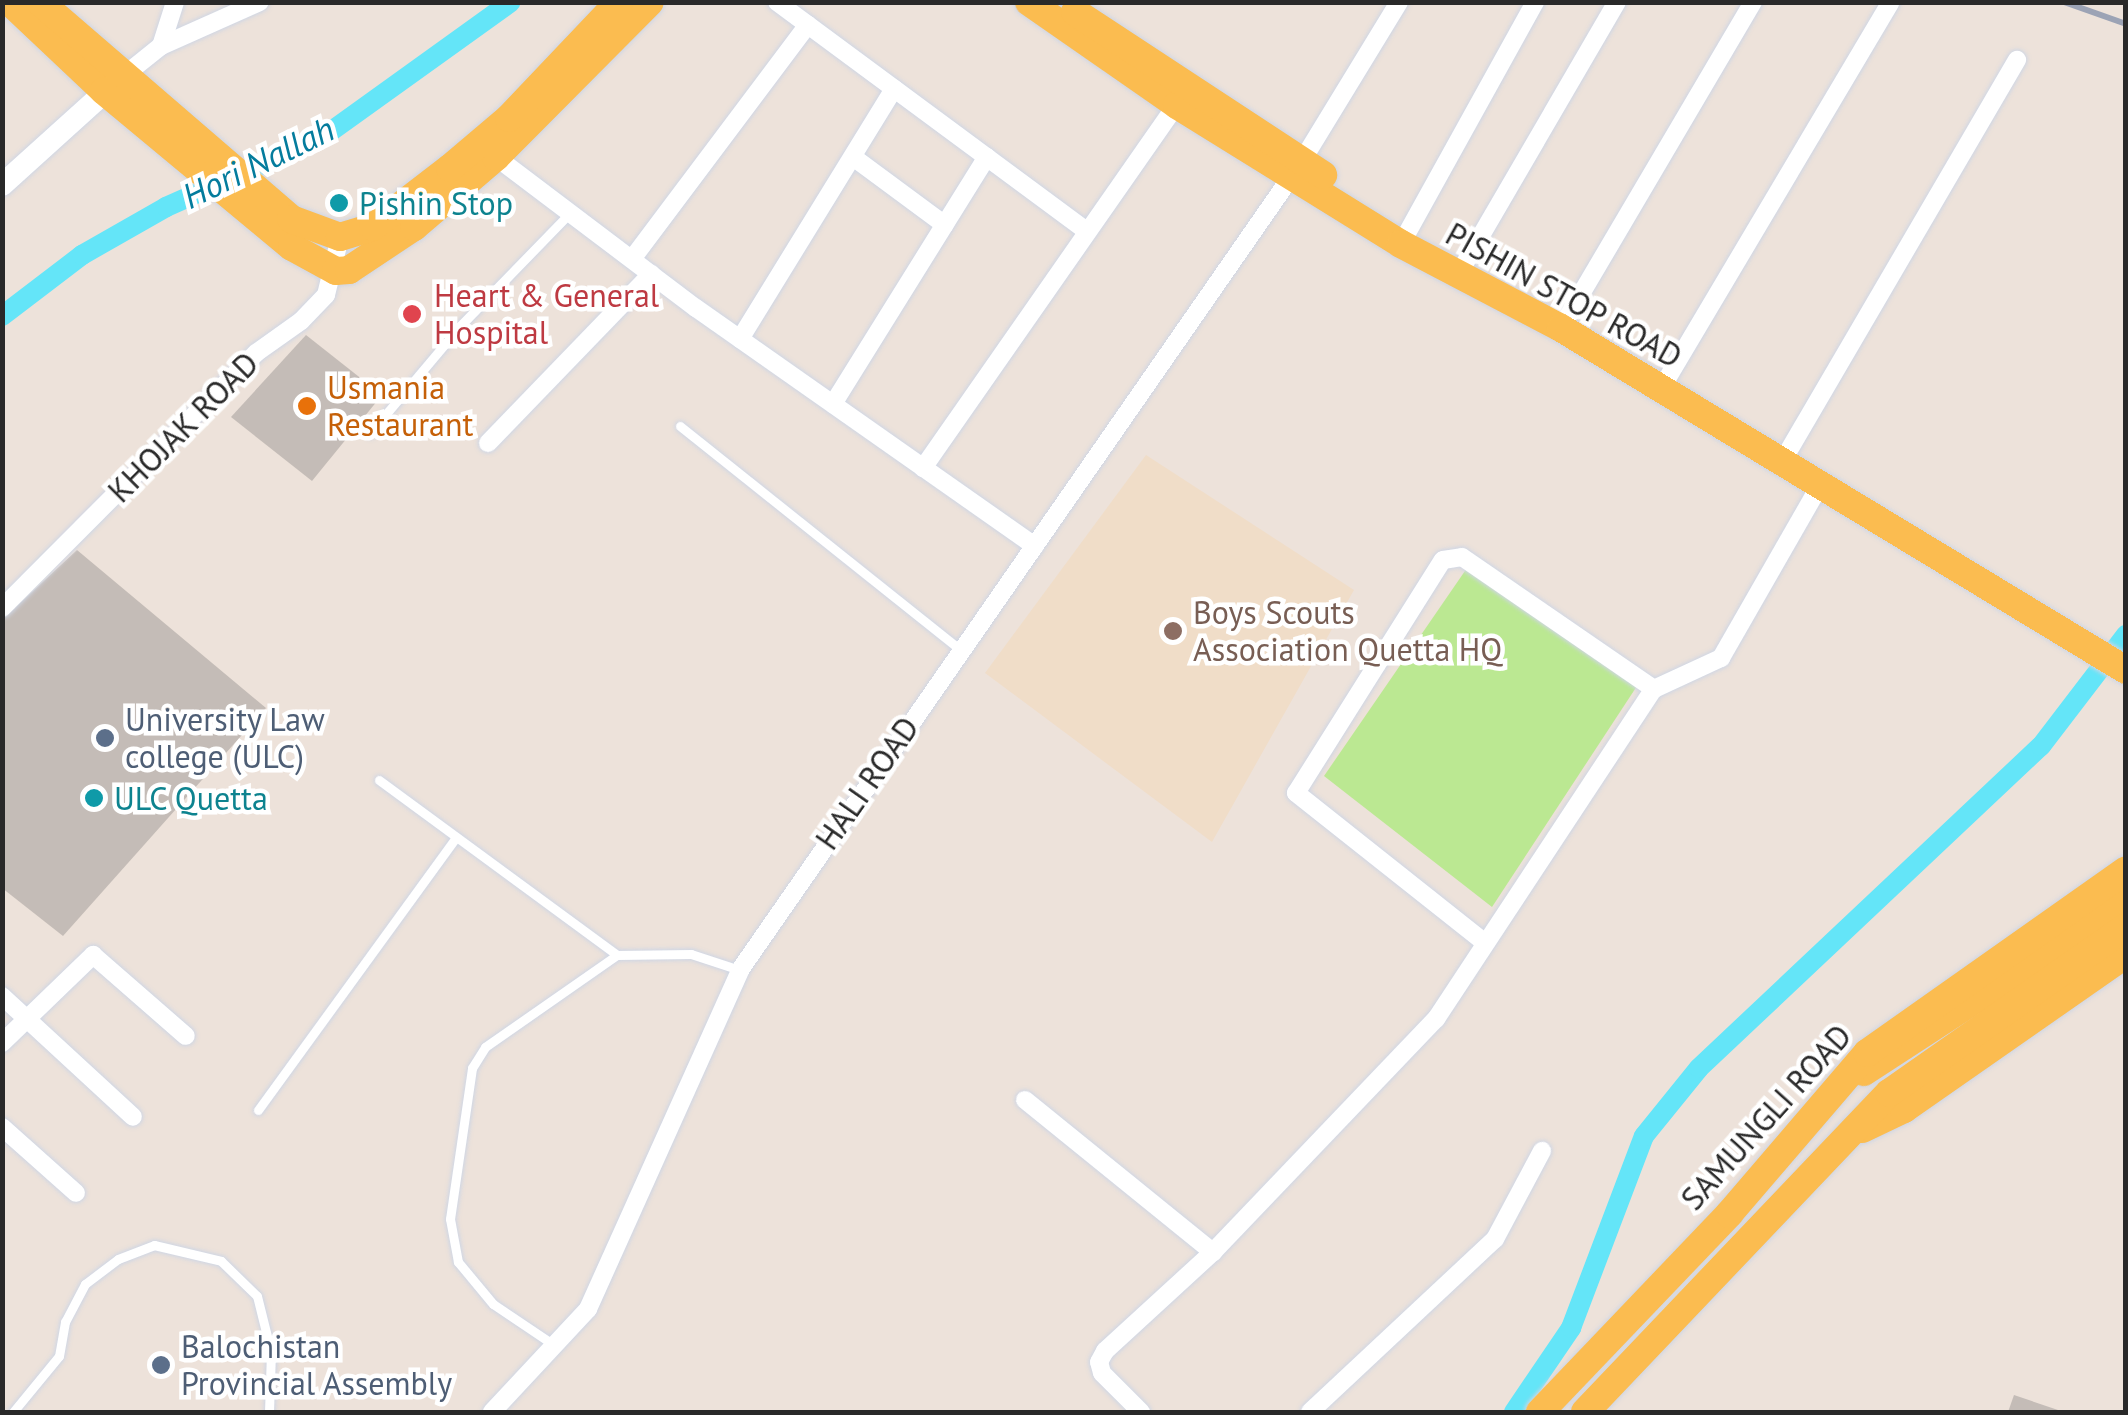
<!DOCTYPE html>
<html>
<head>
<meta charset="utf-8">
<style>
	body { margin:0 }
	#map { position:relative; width:2128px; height:1415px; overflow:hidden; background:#ede2da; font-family:"PT Sans",sans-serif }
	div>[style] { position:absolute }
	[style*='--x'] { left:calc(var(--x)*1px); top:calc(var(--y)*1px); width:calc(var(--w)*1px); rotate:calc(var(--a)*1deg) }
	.education>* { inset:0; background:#f0ddc8 }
	.green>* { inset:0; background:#bbe892 }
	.canal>* { height:20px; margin:-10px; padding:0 10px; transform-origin:10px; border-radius:10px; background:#64e5f8 }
	.building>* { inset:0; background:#c4bcb7 }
	.roads { filter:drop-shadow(0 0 2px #cfd6e4) drop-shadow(0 0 2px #cfd6e4) }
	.service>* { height:9px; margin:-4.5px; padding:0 4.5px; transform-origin:4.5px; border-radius:4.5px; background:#fff }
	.minor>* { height:18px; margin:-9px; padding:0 9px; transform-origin:9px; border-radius:9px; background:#fff }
	.tertiary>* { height:22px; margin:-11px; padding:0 11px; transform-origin:11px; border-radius:11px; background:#fff }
	.primary>* { height:28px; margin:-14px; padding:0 14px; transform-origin:14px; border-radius:14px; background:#fbbc50 }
	.rail>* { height:6px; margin:-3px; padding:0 3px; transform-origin:3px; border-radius:3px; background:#9ca3b5 }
	.dots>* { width:28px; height:28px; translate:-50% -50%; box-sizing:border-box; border:5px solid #fff; border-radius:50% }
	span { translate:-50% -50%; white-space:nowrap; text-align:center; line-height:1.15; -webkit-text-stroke:9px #fff; paint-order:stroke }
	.culture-label { font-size:32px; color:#0d838f }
	.left { translate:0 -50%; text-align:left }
	.street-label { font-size:32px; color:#292929 }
	.health-label { font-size:32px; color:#be3a42 }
	.food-label { font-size:32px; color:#c56008 }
	.education-label { font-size:32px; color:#785e54 }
	.service-label { font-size:32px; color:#4e5e75 }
	.water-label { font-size:35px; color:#047c9d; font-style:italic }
	.frame { position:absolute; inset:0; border:5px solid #292929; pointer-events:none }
</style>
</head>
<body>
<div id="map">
	<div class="education">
		<div style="clip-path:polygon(1146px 455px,1354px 590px,1212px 842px,985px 673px)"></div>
	</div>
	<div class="green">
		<div style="clip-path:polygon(1467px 568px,1637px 686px,1492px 907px,1324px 776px)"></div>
	</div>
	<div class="canal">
		<div style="--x:2;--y:316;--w:101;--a:-37.3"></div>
		<div style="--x:82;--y:255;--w:97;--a:-29.7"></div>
		<div style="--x:166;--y:207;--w:172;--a:-24"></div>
		<div style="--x:323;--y:137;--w:231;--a:-35.7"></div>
		<div style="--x:1514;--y:1412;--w:102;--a:-55.8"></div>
		<div style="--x:1571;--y:1328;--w:205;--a:-69.2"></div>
		<div style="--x:1644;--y:1136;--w:87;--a:-51"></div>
		<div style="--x:1699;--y:1068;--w:470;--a:-43.3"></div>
		<div style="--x:2041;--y:746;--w:140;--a:-52.6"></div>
	</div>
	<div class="building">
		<div style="clip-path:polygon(306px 335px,382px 395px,312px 481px,231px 417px)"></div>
		<div style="clip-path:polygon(77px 550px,266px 708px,63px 936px,2px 888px,2px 620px)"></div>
		<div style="clip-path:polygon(2014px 1395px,2058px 1410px,2058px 1412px,2008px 1412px)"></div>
	</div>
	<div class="roads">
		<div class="service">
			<div style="--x:680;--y:426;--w:359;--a:38.6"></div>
			<div style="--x:370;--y:433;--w:140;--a:-49.9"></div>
			<div style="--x:460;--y:326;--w:158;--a:-45.8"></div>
			<div style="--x:379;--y:780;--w:295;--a:36.3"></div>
			<div style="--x:258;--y:1110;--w:337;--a:-54"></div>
			<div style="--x:554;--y:1345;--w:73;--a:-146.1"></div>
			<div style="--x:493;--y:1304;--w:55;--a:-129.8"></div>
			<div style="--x:458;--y:1262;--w:44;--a:-100.5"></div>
			<div style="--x:450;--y:1219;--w:153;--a:-81.7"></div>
			<div style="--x:472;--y:1068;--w:25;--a:-58"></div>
			<div style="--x:485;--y:1047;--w:161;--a:-34.9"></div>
			<div style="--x:617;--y:955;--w:74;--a:-0.8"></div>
			<div style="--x:691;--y:954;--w:52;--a:18.1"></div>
			<div style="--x:13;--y:1412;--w:72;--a:-50.6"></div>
			<div style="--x:59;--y:1356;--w:35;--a:-80"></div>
			<div style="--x:65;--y:1322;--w:43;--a:-62.2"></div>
			<div style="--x:85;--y:1284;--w:41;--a:-37.1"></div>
			<div style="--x:118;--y:1259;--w:39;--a:-21"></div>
			<div style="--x:154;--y:1245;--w:69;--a:13.4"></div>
			<div style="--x:221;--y:1261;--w:50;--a:44.2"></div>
			<div style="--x:257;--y:1296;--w:58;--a:76"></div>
			<div style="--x:271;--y:1352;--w:60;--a:91.9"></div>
		</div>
		<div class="minor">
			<div style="--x:777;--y:2;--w:383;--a:36.5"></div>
			<div style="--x:161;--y:46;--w:46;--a:-72.3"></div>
			<div style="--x:121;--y:78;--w:51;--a:-38.7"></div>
			<div style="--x:161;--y:46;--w:108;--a:-24"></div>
			<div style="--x:496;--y:157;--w:251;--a:37.1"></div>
			<div style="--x:696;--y:308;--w:414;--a:35.1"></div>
			<div style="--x:853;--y:157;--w:114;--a:36.5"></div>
			<div style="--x:1302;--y:161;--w:186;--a:-58.6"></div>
			<div style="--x:1401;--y:244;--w:277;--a:-61"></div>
			<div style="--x:632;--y:259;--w:293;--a:-53.1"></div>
			<div style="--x:1458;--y:275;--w:316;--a:-59.8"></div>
			<div style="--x:1561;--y:328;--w:378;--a:-59.5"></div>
			<div style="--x:740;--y:339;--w:294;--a:-58.4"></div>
			<div style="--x:1661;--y:389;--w:449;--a:-59.3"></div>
			<div style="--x:833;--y:404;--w:291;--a:-58.1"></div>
			<div style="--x:488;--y:443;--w:235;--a:-46"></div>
			<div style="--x:1782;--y:462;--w:466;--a:-59.7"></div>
			<div style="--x:923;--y:468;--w:449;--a:-55.1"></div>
			<div style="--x:2;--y:608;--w:360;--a:-45.1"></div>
			<div style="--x:256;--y:353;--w:55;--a:-35.4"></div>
			<div style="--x:301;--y:321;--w:36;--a:-46"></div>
			<div style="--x:326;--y:295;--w:60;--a:-76.4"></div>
			<div style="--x:1484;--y:942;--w:240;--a:-141.6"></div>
			<div style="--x:1296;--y:793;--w:275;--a:-57.8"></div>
			<div style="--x:1443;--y:560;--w:19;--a:-9"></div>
			<div style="--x:1462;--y:557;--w:233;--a:34.5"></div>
			<div style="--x:2;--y:996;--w:178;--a:42.7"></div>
			<div style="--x:2;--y:1043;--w:127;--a:-44"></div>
			<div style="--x:93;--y:955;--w:123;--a:41.1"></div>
			<div style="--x:1025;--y:1100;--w:242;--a:39"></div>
			<div style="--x:2;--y:1127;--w:99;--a:41.7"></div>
			<div style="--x:492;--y:1412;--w:141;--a:-47"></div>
			<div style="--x:588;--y:1309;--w:372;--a:-65.8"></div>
			<div style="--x:740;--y:970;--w:966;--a:-55.21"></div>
			<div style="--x:1141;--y:1412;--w:55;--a:-135"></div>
			<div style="--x:1102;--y:1373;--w:11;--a:-105"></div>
			<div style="--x:1099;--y:1362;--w:13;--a:-61"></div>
			<div style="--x:1105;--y:1351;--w:147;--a:-42.5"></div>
			<div style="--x:1213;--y:1252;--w:323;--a:-46.3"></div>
			<div style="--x:1436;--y:1019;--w:396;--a:-56.6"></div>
			<div style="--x:1654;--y:689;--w:74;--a:-24.8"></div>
			<div style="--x:1721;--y:658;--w:199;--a:-60.2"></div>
			<div style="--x:1310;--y:1412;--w:253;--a:-43.1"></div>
			<div style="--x:1495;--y:1239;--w:100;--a:-61.9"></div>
		</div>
		<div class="tertiary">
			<div style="--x:2;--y:185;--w:152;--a:-42.1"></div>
		</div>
		<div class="primary">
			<div style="--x:10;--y:2;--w:129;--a:43.4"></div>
			<div style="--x:104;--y:91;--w:244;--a:39.7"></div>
			<div style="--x:292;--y:247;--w:50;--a:28.6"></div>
			<div style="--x:336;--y:271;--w:13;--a:-4"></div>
			<div style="--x:349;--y:270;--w:78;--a:-33.5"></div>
			<div style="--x:414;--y:227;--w:108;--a:-40.5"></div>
			<div style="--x:496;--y:157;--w:218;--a:-45.2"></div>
			<div style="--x:40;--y:2;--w:332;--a:40.8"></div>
			<div style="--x:291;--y:219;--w:52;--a:20.2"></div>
			<div style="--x:340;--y:237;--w:34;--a:-17"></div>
			<div style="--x:373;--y:227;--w:97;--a:-37.5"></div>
			<div style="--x:450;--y:168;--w:77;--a:-40.3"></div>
			<div style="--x:509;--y:118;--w:160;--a:-46.5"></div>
			<div style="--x:1029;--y:2;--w:180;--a:34.8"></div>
			<div style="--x:1177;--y:105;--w:264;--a:31.8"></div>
			<div style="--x:1401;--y:244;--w:181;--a:27.7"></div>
			<div style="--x:1561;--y:328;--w:660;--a:31.19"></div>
			<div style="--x:1075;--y:12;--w:297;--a:33.3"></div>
			<div style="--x:1864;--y:1072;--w:313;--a:-33.1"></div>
			<div style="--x:1862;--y:1129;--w:47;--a:-25.5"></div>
			<div style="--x:1904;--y:1109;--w:271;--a:-34.9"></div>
			<div style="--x:1540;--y:1412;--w:274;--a:-46.3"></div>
			<div style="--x:1729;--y:1214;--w:212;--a:-49.4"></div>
			<div style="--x:1867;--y:1053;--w:317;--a:-35.2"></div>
			<div style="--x:1585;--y:1412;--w:441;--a:-46.4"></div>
			<div style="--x:1889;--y:1093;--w:289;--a:-35"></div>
		</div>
	</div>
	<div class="rail">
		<div style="--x:2064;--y:2;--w:66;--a:19.5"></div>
	</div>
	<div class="dots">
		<div style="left:339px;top:203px;background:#0f9aa8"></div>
		<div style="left:412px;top:314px;background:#e0444e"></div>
		<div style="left:307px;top:406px;background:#e8710a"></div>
		<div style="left:1173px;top:631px;background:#8d6e63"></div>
		<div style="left:105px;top:738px;background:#5c6f8a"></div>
		<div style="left:94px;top:798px;background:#0f9aa8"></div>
		<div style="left:161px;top:1365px;background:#5c6f8a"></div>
	</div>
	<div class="culture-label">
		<span class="left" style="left:359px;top:203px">Pishin Stop</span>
		<span class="left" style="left:114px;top:798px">ULC Quetta</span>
	</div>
	<div class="street-label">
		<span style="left:1564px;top:295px;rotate:29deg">PISHIN STOP ROAD</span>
		<span style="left:183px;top:427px;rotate:-45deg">KHOJAK ROAD</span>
		<span style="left:867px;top:783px;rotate:-55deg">HALI ROAD</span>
		<span style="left:1766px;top:1117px;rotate:-48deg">SAMUNGLI ROAD</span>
	</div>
	<div class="health-label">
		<span class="left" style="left:434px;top:314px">Heart &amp; General<br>Hospital</span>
	</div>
	<div class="food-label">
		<span class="left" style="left:327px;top:406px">Usmania<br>Restaurant</span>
	</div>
	<div class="education-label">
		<span class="left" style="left:1193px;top:631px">Boys Scouts<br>Association Quetta HQ</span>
	</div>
	<div class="service-label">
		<span class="left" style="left:125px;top:738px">University Law<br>college (ULC)</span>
		<span class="left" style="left:181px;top:1365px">Balochistan<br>Provincial Assembly</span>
	</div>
	<div class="water-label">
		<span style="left:258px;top:162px;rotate:-26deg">Hori Nallah</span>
	</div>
	<div class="frame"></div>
</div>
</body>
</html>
